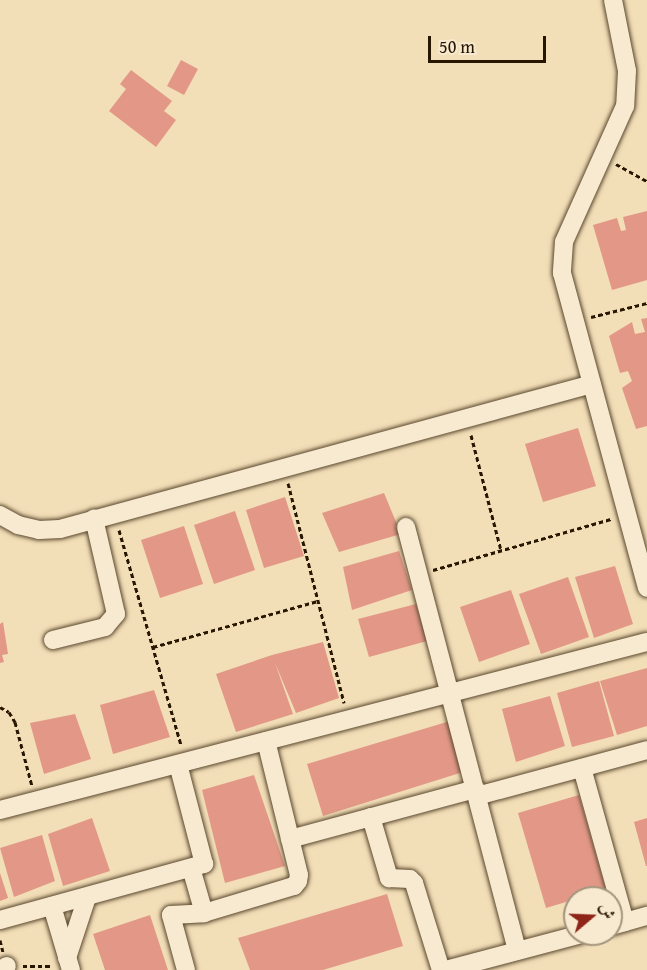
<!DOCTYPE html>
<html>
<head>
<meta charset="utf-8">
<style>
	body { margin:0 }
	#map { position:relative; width:647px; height:970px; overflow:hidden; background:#f2deb7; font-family:"Gentium Book Plus",Amiri,serif }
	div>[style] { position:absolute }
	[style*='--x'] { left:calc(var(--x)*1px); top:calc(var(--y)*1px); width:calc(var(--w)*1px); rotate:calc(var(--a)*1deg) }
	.building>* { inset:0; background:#e39887 }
	.path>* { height:3px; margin-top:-1.5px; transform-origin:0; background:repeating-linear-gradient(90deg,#271600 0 4.5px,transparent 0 7.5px) }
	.roads { filter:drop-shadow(0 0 2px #5a482e) drop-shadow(0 0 2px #5a482e) }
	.minor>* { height:18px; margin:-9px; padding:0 9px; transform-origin:9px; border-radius:9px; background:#f7ead0 }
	span { translate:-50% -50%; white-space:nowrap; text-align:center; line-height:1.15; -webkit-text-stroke:4.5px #f7ead0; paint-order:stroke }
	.north { position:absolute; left:563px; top:886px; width:60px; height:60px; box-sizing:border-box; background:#f7ead0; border:2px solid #a4957d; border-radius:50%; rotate:71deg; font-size:16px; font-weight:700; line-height:24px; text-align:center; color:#271600 }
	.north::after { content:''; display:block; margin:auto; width:21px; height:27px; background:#8f2418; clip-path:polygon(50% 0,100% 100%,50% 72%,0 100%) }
	.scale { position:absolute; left:428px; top:36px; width:118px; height:27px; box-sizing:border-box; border:3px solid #271600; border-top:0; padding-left:8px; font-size:18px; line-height:21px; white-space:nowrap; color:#271600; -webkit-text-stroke:4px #f7ead0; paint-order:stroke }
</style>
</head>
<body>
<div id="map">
	<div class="building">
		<div style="clip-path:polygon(181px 60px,198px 69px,184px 95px,167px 86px)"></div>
		<div style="clip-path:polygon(131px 70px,172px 101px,164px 111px,176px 120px,156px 147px,109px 111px,126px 89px,120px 84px)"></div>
		<div style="clip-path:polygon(647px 211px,647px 280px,612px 290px,593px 225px,617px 218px,621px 231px,626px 230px,623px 217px)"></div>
		<div style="clip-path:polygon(647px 318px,647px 426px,636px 429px,622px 388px,632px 381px,628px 371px,620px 373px,609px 336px,632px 322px,635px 334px,645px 332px,641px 319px)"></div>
		<div style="clip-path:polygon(578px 428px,596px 486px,543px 502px,525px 444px)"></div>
		<div style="clip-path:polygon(384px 493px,401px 534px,339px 552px,322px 513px)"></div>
		<div style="clip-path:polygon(285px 497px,304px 556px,264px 568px,246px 510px)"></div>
		<div style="clip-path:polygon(235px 511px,255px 570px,214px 584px,194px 525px)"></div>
		<div style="clip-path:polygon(184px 526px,203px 584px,160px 598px,141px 540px)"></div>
		<div style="clip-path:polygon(399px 551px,412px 590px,352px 610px,343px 567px)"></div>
		<div style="clip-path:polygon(615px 566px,633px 624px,594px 638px,575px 577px)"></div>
		<div style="clip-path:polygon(568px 577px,589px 637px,541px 654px,519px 594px)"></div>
		<div style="clip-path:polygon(511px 590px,530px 644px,479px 662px,460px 607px)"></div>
		<div style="clip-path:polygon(416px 604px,427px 641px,369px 657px,358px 619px)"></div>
		<div style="clip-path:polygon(3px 622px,8px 654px,2px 655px,4px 662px,0 663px,0 624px)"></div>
		<div style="clip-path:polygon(323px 642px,339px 698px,296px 713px,275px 663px,293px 714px,236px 732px,216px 674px,272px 655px)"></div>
		<div style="clip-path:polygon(647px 668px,647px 726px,617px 735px,600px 681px)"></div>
		<div style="clip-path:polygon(599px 681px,614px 736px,572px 747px,557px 693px)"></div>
		<div style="clip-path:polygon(154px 690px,170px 737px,113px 754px,100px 705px)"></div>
		<div style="clip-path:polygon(550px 696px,565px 746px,516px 762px,502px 709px)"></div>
		<div style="clip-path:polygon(75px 714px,91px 759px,44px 774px,30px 723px)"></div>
		<div style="clip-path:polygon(450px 721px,463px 772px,323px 816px,307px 764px)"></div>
		<div style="clip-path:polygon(254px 775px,285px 866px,225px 883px,202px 790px)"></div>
		<div style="clip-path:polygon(579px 795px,606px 890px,546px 908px,518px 813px)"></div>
		<div style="clip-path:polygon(92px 818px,110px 871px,63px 886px,48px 834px)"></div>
		<div style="clip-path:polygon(647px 818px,647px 866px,646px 866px,634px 822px)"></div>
		<div style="clip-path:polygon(42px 835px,55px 881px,14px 897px,0 848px)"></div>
		<div style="clip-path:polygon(0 873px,8px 898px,0 901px)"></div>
		<div style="clip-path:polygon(387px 894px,403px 946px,323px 970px,250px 970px,238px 938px)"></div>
		<div style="clip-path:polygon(150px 915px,168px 970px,105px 970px,93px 934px)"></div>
	</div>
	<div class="path">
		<div style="--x:616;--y:164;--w:35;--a:29"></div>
		<div style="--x:591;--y:317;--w:58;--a:-14"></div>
		<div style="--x:471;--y:435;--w:119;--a:75.4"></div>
		<div style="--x:288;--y:483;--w:227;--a:75.7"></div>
		<div style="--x:119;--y:530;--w:224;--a:73.9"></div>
		<div style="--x:433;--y:570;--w:185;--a:-16"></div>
		<div style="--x:153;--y:647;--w:171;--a:-15.6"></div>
		<div style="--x:0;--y:707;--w:10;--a:29"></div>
		<div style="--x:9;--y:712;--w:12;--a:59"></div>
		<div style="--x:15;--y:722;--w:66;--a:75.1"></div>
		<div style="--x:0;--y:940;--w:12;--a:76"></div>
		<div style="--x:23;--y:966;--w:30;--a:0"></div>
	</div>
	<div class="roads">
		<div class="minor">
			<div style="--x:613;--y:0;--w:72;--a:78.8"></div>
			<div style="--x:627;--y:71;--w:35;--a:93"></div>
			<div style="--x:625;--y:106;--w:149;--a:114.2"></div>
			<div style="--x:564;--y:242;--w:31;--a:94"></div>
			<div style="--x:562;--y:273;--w:326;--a:74.9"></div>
			<div style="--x:0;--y:515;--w:21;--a:29"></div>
			<div style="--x:18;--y:525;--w:22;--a:13"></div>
			<div style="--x:39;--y:530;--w:21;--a:-3"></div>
			<div style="--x:60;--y:529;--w:551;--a:-15.25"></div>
			<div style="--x:406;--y:527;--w:438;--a:75.3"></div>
			<div style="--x:53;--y:640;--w:54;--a:-14"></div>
			<div style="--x:105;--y:627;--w:17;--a:-50"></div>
			<div style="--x:116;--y:614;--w:98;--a:-103"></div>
			<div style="--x:582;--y:768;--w:160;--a:74.4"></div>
			<div style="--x:477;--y:796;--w:176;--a:-15.1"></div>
			<div style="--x:0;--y:810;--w:668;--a:-14.56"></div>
			<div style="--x:371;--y:817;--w:64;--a:73.6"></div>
			<div style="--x:389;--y:878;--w:21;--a:3"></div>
			<div style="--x:410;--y:879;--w:6;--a:45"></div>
			<div style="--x:414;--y:883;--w:91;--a:72.8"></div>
			<div style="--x:290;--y:839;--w:192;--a:-15.1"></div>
			<div style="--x:191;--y:868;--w:47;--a:73.9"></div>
			<div style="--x:52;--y:906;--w:67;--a:73.5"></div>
			<div style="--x:0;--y:920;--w:212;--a:-15.4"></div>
			<div style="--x:204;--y:864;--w:103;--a:-104.6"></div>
			<div style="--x:611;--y:926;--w:37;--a:-16"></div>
			<div style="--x:67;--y:958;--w:64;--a:-71.8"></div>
			<div style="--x:1;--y:970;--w:7;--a:-34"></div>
			<div style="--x:186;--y:970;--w:57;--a:-105.3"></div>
			<div style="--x:171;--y:915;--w:33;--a:-3"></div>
			<div style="--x:204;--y:913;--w:94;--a:-16.7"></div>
			<div style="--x:294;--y:886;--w:6;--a:-51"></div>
			<div style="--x:298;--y:881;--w:6;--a:-81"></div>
			<div style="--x:299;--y:875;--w:138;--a:-103.8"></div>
			<div style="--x:446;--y:970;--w:140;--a:-14.9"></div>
		</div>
	</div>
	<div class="north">ش</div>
	<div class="scale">50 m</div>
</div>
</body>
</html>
